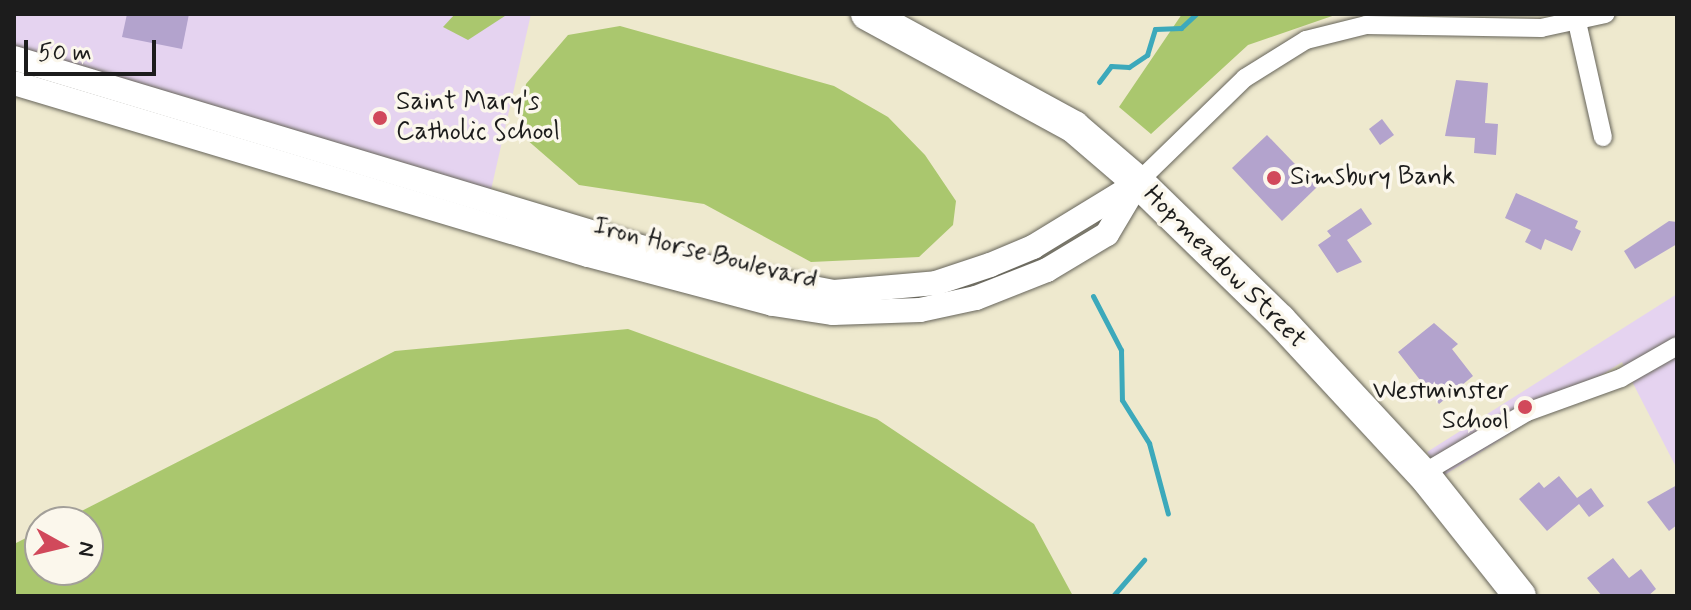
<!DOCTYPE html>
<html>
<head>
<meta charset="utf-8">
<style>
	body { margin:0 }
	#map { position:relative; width:1691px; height:610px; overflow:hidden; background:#eee9ce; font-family:Mynerve,sans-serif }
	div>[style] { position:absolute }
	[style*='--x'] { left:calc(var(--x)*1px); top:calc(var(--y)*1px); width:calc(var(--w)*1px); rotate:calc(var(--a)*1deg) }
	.built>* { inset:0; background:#e5d3f0 }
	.green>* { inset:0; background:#aac76e }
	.stream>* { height:5px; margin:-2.5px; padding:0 2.5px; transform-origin:2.5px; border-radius:2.5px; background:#3ca9bb }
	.building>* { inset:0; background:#b3a3cd }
	.roads { filter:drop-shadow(0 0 2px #66645a) drop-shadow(0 0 2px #66645a) }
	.street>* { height:18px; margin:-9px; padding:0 9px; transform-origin:9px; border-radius:9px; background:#fff }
	.secondary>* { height:24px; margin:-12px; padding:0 12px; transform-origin:12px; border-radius:12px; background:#fff }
	.highway>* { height:32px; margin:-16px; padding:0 16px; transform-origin:16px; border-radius:16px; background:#fff }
	.dots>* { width:22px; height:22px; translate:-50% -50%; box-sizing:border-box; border:4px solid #fbf7ec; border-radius:50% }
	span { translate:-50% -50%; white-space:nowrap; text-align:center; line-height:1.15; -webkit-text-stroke:7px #fbf7ec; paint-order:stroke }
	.poi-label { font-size:26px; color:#1c1c1c }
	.left { translate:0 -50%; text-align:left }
	.right { translate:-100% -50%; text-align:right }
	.street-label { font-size:26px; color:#1c1c1c }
	.frame { position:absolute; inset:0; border:16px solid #1c1c1c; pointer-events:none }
	.north { position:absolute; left:24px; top:506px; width:80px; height:80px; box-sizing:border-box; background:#fbf7ec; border:2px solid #a29f99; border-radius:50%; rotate:98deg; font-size:22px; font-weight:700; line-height:32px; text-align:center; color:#1c1c1c }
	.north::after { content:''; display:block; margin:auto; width:28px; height:36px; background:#d1495b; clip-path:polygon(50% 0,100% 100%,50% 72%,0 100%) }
	.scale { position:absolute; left:24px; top:40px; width:132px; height:36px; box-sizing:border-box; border:4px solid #1c1c1c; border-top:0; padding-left:10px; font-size:24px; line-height:28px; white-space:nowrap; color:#1c1c1c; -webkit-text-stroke:6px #fbf7ec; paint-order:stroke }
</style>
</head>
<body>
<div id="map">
	<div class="built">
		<div style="clip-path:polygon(14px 14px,531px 14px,491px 190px,14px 46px)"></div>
		<div style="clip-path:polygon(1677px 294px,1677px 469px,1622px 362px,1443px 476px,1427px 452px)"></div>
	</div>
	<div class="green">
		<div style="clip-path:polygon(455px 14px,508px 14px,468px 40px,443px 27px)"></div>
		<div style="clip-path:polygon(1182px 14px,1338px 14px,1248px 45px,1151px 134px,1119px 107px)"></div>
		<div style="clip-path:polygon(620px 26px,834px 86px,888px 117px,925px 155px,956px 201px,953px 225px,919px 257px,811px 262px,704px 204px,579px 185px,518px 132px,526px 84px,568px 35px)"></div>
		<div style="clip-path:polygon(628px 329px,877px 419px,1034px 524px,1073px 596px,14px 596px,14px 544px,40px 531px,40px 570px,88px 570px,88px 522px,60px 522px,395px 351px)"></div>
	</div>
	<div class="stream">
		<div style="--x:1099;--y:82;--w:20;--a:-53"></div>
		<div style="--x:1111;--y:66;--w:18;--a:3"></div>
		<div style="--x:1129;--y:67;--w:22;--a:-34"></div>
		<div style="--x:1147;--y:55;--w:27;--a:-73"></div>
		<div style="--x:1155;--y:29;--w:26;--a:-2"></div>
		<div style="--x:1181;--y:28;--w:21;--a:-43"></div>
		<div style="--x:1093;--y:296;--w:61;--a:62.6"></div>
		<div style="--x:1121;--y:350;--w:50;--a:88.9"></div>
		<div style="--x:1122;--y:400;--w:51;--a:57.9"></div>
		<div style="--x:1149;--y:443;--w:73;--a:75"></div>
		<div style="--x:1113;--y:596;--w:48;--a:-49.3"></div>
	</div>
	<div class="building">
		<div style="clip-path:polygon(127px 14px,189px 14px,182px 49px,122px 37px)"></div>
		<div style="clip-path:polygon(1456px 80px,1488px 83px,1485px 123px,1498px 124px,1496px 155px,1474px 153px,1475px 138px,1445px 136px)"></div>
		<div style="clip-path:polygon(1382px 119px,1394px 135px,1380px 145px,1369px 129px)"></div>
		<div style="clip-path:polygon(1267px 135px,1317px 187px,1282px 221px,1232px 168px)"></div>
		<div style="clip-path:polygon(1516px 193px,1578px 221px,1575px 228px,1581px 231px,1572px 251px,1545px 239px,1541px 250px,1525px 242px,1531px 230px,1505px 218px)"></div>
		<div style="clip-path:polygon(1361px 208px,1372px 224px,1347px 240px,1362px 262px,1337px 273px,1318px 245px,1331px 236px,1327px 231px)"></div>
		<div style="clip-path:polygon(1669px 221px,1677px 222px,1677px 244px,1635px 269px,1624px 251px)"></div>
		<div style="clip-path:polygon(1434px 323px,1458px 344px,1452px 349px,1473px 376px,1439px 404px,1398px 352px)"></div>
		<div style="clip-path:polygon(1559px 476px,1577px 498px,1591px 488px,1604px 506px,1589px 517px,1579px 504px,1547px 531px,1519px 499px,1539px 482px,1544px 488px)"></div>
		<div style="clip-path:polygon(1677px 485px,1677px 525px,1669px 531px,1647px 502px)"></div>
		<div style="clip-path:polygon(1613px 558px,1629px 578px,1641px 569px,1656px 589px,1648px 596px,1602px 596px,1587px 578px)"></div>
	</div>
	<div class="roads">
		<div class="street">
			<div style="--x:1577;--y:22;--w:118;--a:77.3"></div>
			<div style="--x:1138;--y:182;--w:149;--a:-44.2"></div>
			<div style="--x:1245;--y:78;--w:72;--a:-31.9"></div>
			<div style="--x:1306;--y:40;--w:62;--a:-14"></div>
			<div style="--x:1366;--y:25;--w:175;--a:1"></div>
			<div style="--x:1541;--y:28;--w:66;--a:-12.3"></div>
			<div style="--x:1422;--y:474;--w:122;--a:-30.6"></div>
			<div style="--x:1527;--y:412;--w:100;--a:-19.9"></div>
			<div style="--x:1621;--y:378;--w:64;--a:-29.7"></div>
		</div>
		<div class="secondary">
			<div style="--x:14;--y:58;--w:731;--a:16.77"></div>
			<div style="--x:714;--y:269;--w:122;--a:10.9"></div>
			<div style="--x:834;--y:292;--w:102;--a:-5"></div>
			<div style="--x:936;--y:283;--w:57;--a:-18.4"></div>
			<div style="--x:990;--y:265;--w:47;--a:-22.7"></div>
			<div style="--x:1033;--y:247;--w:117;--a:-31.4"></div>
			<div style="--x:14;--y:83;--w:599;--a:16.68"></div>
			<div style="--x:588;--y:255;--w:191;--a:14.8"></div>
			<div style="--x:773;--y:304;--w:61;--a:8.5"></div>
			<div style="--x:833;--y:313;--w:87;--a:-2"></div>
			<div style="--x:920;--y:310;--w:57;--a:-12.1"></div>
			<div style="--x:976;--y:298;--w:76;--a:-21.5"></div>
			<div style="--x:1047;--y:270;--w:70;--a:-31"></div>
			<div style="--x:1107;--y:234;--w:61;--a:-59.2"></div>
		</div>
		<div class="highway">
			<div style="--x:867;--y:14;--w:236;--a:28.6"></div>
			<div style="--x:1074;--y:127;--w:84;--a:40.7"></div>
			<div style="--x:1138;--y:182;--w:198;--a:44.2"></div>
			<div style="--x:1280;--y:320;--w:218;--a:47.2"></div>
			<div style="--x:1428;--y:480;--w:148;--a:51.6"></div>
		</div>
	</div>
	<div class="dots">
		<div style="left:380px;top:118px;background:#d1495b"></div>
		<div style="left:1274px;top:178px;background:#d1495b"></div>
		<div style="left:1525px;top:407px;background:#d1495b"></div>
	</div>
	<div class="poi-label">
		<span class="left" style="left:396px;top:118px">Saint Mary's<br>Catholic School</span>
		<span class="left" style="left:1290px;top:178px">Simsbury Bank</span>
		<span class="right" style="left:1509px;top:407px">Westminster<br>School</span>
	</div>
	<div class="street-label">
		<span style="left:705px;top:254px;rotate:14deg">Iron Horse Boulevard</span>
		<span style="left:1224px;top:268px;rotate:45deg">Hopmeadow Street</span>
	</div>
	<div class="frame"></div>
	<div class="north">N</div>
	<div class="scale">50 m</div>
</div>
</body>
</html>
